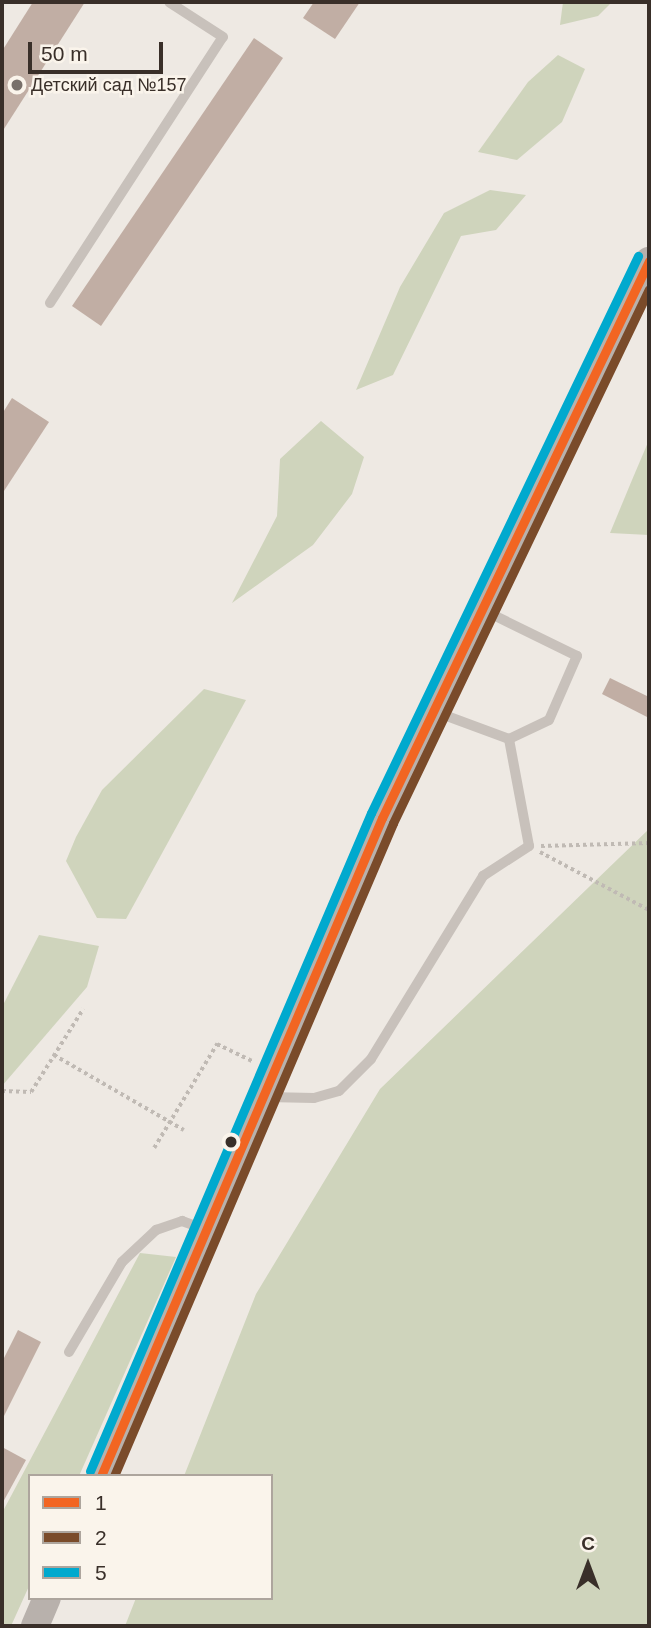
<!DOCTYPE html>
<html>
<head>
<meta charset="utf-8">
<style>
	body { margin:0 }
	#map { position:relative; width:651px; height:1628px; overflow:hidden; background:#eee9e3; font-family:Arial,sans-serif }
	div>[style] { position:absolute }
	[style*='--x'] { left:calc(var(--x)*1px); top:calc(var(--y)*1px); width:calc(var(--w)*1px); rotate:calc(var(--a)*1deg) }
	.green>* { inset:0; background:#cfd4bc }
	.building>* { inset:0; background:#c1aea4 }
	.path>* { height:3.5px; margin-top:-1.75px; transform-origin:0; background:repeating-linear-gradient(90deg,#c0bab4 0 3.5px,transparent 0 7px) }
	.lane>* { height:10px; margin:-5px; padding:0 5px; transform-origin:5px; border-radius:5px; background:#c8c1bb }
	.secondary>* { height:28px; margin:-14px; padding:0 14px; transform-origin:14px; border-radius:14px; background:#b8b1ac }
	.bus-1>* { height:9px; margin:-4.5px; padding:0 4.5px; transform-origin:4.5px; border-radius:4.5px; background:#f26522 }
	.bus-2>* { height:9px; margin:-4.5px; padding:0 4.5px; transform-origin:4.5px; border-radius:4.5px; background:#7a4b2a }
	.bus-3>* { height:9px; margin:-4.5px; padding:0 4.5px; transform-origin:4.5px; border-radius:4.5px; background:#00a9ce }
	.dots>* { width:19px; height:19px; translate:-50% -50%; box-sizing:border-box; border:4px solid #faf4eb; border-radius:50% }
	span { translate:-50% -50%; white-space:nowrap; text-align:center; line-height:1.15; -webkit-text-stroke:5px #faf4eb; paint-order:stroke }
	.poi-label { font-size:18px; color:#392f29 }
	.left { translate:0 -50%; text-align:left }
	.frame { position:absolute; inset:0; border:4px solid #392f29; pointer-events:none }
	.legend { position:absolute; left:28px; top:1474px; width:245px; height:126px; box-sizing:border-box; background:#faf4eb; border:2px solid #ada59d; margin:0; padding:9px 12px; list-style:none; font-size:21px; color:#392f29 }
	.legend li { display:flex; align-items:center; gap:14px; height:35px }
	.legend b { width:35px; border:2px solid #ada59d }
	.north { position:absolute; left:553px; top:1530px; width:70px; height:70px; -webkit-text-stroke:5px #faf4eb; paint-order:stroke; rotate:0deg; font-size:19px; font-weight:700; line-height:28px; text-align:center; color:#392f29 }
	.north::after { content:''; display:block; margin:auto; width:24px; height:32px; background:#392f29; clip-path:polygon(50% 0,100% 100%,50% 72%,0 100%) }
	.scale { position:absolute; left:28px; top:42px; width:135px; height:32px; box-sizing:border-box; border:4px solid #392f29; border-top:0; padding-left:9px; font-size:21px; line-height:24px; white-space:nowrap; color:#392f29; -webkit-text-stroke:5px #faf4eb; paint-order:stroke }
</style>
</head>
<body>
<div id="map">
	<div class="green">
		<div style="clip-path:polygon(563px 2px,612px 2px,598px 16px,560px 25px)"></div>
		<div style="clip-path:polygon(558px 55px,585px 69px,562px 122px,517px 160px,478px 152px,528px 82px)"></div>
		<div style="clip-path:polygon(490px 190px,526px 195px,496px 230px,461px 236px,393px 375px,356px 390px,400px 287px,444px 213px)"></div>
		<div style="clip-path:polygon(321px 421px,364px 457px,352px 494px,313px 545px,232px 603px,277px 516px,280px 459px)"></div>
		<div style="clip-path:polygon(649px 440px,649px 535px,610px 533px,632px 480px)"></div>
		<div style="clip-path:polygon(204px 689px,246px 700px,126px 919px,97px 918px,66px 861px,76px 837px,102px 790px)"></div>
		<div style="clip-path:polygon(649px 829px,649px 1626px,125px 1626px,136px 1598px,271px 1598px,271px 1476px,184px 1476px,256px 1294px,380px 1089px)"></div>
		<div style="clip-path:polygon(39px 935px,99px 946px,87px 987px,2px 1086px,2px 1007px)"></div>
		<div style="clip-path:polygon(140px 1253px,176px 1257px,79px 1476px,30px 1476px,30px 1584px,11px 1626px,2px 1626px,2px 1513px)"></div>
	</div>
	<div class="building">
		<div style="clip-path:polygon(33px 2px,85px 2px,2px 132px,2px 51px)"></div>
		<div style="clip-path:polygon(314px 2px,360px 2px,335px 39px,303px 18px)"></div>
		<div style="clip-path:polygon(254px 38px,283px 58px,101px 326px,72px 306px)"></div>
		<div style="clip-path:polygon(12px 398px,49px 422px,2px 494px,2px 414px)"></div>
		<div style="clip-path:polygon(610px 678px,649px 697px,649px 718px,602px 694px)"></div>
		<div style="clip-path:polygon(18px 1330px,41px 1342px,2px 1420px,2px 1362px)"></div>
		<div style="clip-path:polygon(2px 1447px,26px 1460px,2px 1504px)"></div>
	</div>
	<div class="path">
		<div style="--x:541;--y:846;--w:108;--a:-1.6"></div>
		<div style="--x:540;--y:852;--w:123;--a:28"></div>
		<div style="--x:54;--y:1055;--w:150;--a:30"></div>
		<div style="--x:2;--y:1091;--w:29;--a:2"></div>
		<div style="--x:31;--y:1092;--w:98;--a:-57.9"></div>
		<div style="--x:154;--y:1148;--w:122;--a:-58.8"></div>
		<div style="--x:217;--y:1044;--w:41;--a:25.9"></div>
	</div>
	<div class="lane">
		<div style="--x:50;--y:303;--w:317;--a:-57"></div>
		<div style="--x:223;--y:37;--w:64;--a:-147.1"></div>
		<div style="--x:436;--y:712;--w:78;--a:20.3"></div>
		<div style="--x:267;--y:1097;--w:47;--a:1.2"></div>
		<div style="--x:314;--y:1098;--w:26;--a:-16"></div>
		<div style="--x:339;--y:1091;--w:45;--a:-45"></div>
		<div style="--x:371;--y:1059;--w:215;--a:-58.5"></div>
		<div style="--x:483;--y:876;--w:55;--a:-33.1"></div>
		<div style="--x:529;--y:846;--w:109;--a:-100.6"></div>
		<div style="--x:509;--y:739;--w:44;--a:-25.4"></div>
		<div style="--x:549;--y:720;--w:70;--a:-66.4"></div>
		<div style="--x:577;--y:656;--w:102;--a:-153.9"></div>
		<div style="--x:69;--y:1352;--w:104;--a:-59.5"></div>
		<div style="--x:122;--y:1262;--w:47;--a:-43.3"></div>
		<div style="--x:156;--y:1230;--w:28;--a:-19"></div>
		<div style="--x:182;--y:1221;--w:23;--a:20"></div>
	</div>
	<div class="secondary">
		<div style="--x:101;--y:1476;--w:715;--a:-66.88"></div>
		<div style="--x:382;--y:818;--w:618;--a:-64.39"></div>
		<div style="--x:35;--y:1626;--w:30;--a:-67"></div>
	</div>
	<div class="bus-1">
		<div style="--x:101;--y:1476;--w:715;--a:-66.88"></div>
		<div style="--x:382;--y:818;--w:618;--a:-64.39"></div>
	</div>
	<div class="bus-2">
		<div style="--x:114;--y:1476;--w:710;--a:-66.86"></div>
		<div style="--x:393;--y:823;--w:592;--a:-64.39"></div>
	</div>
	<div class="bus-3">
		<div style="--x:90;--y:1471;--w:715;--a:-66.88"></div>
		<div style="--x:371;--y:813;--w:618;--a:-64.39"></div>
	</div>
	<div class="dots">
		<div style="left:17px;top:85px;background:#78706a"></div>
		<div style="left:231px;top:1142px;background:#392f29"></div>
	</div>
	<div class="poi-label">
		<span class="left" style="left:31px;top:85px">Детский сад №157</span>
	</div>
	<div class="frame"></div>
	<ul class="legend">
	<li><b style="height:9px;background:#f26522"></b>1</li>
	<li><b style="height:9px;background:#7a4b2a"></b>2</li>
	<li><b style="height:9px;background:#00a9ce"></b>5</li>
	</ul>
	<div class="north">С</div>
	<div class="scale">50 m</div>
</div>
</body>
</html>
